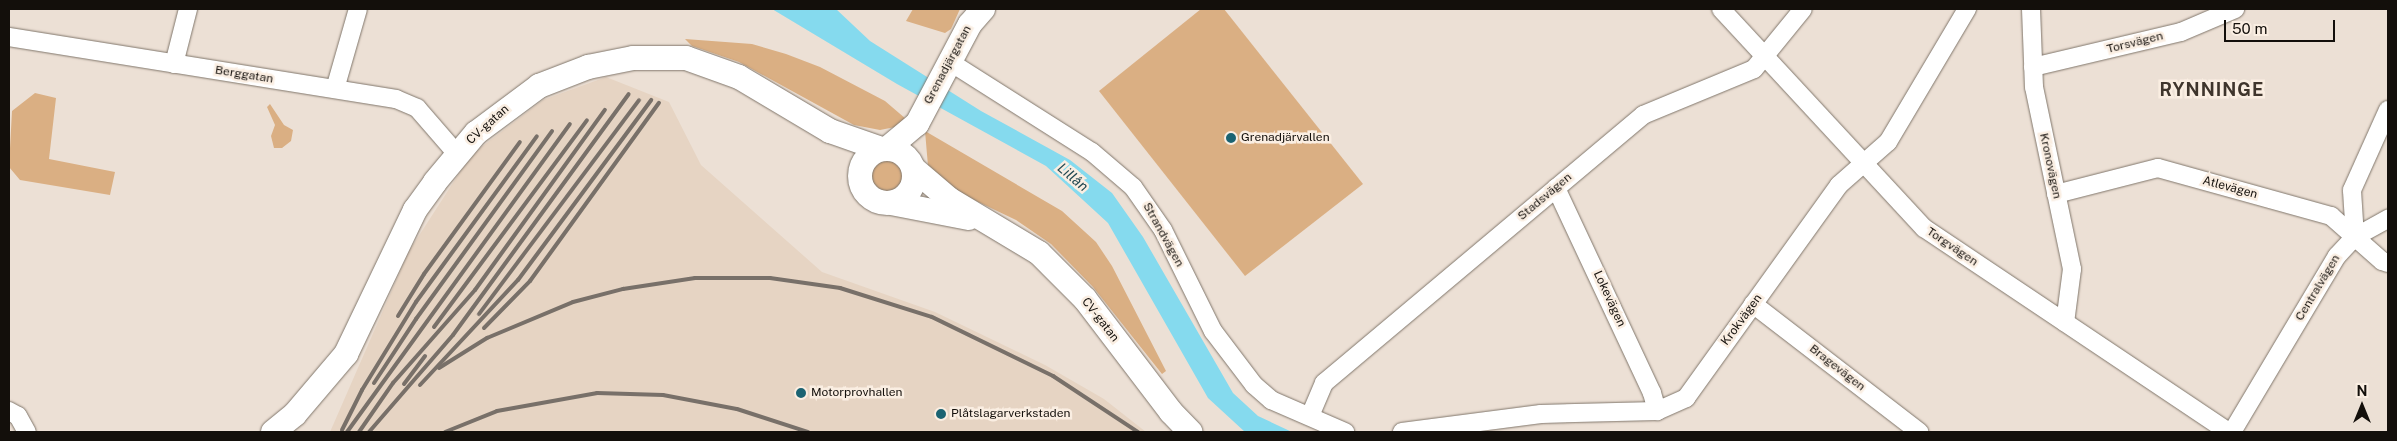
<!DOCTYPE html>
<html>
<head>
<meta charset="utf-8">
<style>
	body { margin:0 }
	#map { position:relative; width:2397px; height:441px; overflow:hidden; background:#ece0d5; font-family:"Public Sans",sans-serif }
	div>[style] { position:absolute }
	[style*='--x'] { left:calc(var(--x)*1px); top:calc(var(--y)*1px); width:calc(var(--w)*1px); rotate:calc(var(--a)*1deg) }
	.built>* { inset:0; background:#e6d4c3 }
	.green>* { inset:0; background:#daaf83 }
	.round { border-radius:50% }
	.water>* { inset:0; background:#85daee }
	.roads { filter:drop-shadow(0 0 1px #80766b) drop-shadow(0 0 1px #80766b) }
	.street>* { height:18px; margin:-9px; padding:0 9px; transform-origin:9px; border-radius:9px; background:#fff }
	.secondary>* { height:24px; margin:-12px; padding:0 12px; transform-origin:12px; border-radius:12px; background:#fff }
	.secondary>.ring { margin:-12px; padding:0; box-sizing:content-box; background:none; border:24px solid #fff; border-radius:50% }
	.rail>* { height:4px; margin:-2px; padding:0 2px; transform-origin:2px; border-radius:2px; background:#787069 }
	.dots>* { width:14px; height:14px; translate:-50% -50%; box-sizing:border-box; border:2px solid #faeee2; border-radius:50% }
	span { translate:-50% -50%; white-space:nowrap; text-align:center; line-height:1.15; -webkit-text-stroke:5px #faeee2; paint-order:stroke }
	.street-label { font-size:12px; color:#130f0b }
	.poi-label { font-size:12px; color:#130f0b }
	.left { translate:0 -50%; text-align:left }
	.water-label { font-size:14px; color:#224952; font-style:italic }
	.district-label { font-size:18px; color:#3f352c; font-weight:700; letter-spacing:1px }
	.frame { position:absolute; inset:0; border:10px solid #130f0b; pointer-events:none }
	.north { position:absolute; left:2337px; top:381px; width:50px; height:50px; -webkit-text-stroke:4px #faeee2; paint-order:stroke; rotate:0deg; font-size:14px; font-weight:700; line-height:20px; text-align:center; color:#130f0b }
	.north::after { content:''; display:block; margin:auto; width:18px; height:22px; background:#130f0b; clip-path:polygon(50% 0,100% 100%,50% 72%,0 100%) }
	.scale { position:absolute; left:2224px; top:20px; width:111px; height:22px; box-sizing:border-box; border:2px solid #130f0b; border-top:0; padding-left:6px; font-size:15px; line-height:18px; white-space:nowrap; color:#130f0b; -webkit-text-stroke:4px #faeee2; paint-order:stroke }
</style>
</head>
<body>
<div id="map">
	<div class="built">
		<div style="clip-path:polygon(606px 77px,669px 102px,701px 165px,822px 272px,935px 312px,1045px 365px,1104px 399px,1146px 432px,330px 432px,409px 251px,471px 155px,543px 100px)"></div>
	</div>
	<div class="green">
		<div style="clip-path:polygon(913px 9px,960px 9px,951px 29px,945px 33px,906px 21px)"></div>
		<div style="clip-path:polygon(1201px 9px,1224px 9px,1363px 184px,1245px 276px,1099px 91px)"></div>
		<div style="clip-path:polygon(685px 39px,752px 44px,786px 54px,820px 67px,885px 101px,906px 119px,895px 127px,880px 130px,854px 125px,739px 62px,692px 46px)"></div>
		<div style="clip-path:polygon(35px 93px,56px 98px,49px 159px,115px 172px,110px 195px,20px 180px,9px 167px,12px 111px)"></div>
		<div style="clip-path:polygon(270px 104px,284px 125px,293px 130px,291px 141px,282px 148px,274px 148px,271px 136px,275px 125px,267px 107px)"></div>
		<div style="clip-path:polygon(925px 131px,1062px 211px,1096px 242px,1112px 266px,1166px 371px,1162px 374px,1093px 287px,1051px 244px,1016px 220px,949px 188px,928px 166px)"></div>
		<div class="round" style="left:871px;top:158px;width:34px;height:34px"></div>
	</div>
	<div class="water">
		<div style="clip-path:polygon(772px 9px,836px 9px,870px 41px,981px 111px,1070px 160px,1112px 193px,1143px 237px,1233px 393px,1258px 416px,1292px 432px,1245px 432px,1208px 398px,1108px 223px,1046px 166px,897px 84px)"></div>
	</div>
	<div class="roads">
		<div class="street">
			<div style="--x:1721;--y:9;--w:299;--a:47.2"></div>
			<div style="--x:1924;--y:228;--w:367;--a:33.8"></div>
			<div style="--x:2031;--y:9;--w:78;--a:87.8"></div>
			<div style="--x:2034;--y:87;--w:186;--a:78.2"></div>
			<div style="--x:2072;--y:269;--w:54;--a:97.4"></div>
			<div style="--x:9;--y:37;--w:392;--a:9.1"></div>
			<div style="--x:396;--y:99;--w:23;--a:23"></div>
			<div style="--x:417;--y:108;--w:61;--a:49"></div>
			<div style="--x:950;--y:62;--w:168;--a:32.4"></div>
			<div style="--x:1092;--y:152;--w:54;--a:40.5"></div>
			<div style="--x:1133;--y:187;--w:52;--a:55.1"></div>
			<div style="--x:1163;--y:230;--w:113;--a:63.7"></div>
			<div style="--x:1213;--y:331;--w:68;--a:52.8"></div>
			<div style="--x:1254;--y:385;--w:23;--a:41"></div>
			<div style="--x:1271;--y:400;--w:81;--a:23.4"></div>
			<div style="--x:174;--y:64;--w:57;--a:-75.7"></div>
			<div style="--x:2033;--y:67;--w:152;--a:-13.3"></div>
			<div style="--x:2181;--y:32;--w:59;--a:-23.1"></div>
			<div style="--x:335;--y:89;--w:83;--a:-74"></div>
			<div style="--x:1556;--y:188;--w:226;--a:64.9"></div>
			<div style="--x:1652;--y:393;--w:19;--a:74"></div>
			<div style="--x:2056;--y:194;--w:105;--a:-14.3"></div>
			<div style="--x:2158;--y:168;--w:180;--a:15.5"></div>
			<div style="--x:2331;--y:216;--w:68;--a:41.4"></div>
			<div style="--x:2382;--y:261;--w:6;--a:18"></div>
			<div style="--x:2355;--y:237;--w:38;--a:-29"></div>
			<div style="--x:1753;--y:304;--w:210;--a:37.6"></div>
			<div style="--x:9;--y:411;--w:10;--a:29"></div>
			<div style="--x:18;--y:416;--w:18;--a:61"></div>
			<div style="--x:1310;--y:416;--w:36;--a:-67"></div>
			<div style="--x:1324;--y:383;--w:417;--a:-40"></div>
			<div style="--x:1643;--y:115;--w:120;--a:-22.5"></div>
			<div style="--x:1754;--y:69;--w:77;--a:-50.8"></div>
			<div style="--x:1402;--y:432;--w:140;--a:-7.4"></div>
			<div style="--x:1541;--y:414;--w:116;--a:-1.5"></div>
			<div style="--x:1657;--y:411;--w:32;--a:-24"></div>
			<div style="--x:1686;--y:398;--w:262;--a:-54.3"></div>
			<div style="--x:1839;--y:185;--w:65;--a:-41.3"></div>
			<div style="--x:1888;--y:142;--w:155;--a:-59.3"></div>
			<div style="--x:2232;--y:432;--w:205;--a:-59.2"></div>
			<div style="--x:2337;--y:256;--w:26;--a:-47"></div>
			<div style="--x:2355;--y:237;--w:47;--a:-93.7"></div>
			<div style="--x:2352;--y:190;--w:88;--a:-65.8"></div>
		</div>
		<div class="secondary">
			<div style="--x:888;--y:148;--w:38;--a:-40"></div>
			<div style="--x:917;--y:124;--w:113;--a:-62.1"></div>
			<div style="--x:970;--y:24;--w:20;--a:-49"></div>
			<div class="ring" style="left:860px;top:149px;width:30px;height:30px"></div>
			<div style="--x:914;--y:169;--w:46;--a:40.6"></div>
			<div style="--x:949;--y:199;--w:105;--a:31"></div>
			<div style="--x:1039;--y:253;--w:65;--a:45"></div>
			<div style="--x:1085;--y:299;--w:142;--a:52.7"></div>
			<div style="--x:1171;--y:412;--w:28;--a:46"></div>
			<div style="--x:891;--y:203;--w:79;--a:10.9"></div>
			<div style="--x:273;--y:432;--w:28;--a:-39"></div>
			<div style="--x:295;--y:414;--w:79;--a:-49.6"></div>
			<div style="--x:346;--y:354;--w:160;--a:-64.4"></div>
			<div style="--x:415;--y:210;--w:34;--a:-54"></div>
			<div style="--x:435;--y:182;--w:64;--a:-50.1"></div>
			<div style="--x:476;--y:133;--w:79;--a:-36.7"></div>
			<div style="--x:539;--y:86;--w:53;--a:-21.2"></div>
			<div style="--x:588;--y:67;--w:46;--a:-11.3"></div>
			<div style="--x:633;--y:58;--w:53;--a:0"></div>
			<div style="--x:686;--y:58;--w:56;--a:19.7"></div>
			<div style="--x:739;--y:77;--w:106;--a:30.7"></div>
			<div style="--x:830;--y:131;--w:54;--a:19.4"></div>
		</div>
	</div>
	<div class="rail">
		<div style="--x:479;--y:314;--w:267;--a:-53.2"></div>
		<div style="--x:398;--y:316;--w:49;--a:-58.2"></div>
		<div style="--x:424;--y:274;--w:163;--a:-54"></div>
		<div style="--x:434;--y:327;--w:257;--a:-53.5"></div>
		<div style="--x:484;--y:328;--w:66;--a:-45.6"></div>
		<div style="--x:530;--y:281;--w:220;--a:-54.1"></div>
		<div style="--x:439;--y:368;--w:57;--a:-32"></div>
		<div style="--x:487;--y:338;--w:93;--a:-22.7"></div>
		<div style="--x:573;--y:302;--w:52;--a:-14.6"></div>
		<div style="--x:623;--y:289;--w:73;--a:-8.7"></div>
		<div style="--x:695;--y:278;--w:75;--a:0"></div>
		<div style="--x:770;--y:278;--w:71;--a:8.1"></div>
		<div style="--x:840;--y:288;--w:96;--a:17.5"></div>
		<div style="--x:932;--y:317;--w:135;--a:26"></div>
		<div style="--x:1053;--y:376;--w:102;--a:33.4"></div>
		<div style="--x:374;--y:383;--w:77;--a:-56.7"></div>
		<div style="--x:416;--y:319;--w:232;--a:-54.1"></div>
		<div style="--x:404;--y:384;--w:35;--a:-53"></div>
		<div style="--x:420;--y:385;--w:144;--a:-47"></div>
		<div style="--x:518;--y:280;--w:224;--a:-53.5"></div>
		<div style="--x:342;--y:430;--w:45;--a:-63.4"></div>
		<div style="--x:362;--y:390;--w:103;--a:-58.5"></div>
		<div style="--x:416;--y:302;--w:205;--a:-53.9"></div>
		<div style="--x:347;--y:432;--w:380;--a:-54.1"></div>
		<div style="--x:359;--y:432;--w:60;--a:-55.2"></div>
		<div style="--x:393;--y:383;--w:124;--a:-48.6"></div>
		<div style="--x:475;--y:290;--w:222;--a:-54.2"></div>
		<div style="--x:369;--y:432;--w:128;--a:-49.1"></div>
		<div style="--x:453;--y:335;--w:298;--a:-53.9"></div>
		<div style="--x:445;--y:432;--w:56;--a:-22"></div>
		<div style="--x:497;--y:411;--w:102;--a:-10.2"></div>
		<div style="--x:597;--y:393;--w:66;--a:1.7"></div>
		<div style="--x:663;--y:395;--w:75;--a:10.7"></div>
		<div style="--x:737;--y:409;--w:75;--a:17.9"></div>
	</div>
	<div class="dots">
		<div style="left:1231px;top:138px;background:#1b6372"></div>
		<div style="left:801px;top:393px;background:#1b6372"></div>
		<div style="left:941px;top:414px;background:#1b6372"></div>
	</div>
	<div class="street-label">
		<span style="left:2135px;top:43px;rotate:-14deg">Torsvägen</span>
		<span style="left:948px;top:65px;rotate:-62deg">Grenadjärgatan</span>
		<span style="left:244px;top:75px;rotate:9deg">Berggatan</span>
		<span style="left:488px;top:125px;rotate:-42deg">CV-gatan</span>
		<span style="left:2050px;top:166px;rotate:78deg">Kronovägen</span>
		<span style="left:2230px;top:188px;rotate:15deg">Atlevägen</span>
		<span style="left:1545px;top:197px;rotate:-40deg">Stadsvägen</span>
		<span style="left:1163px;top:235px;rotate:61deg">Strandvägen</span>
		<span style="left:1952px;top:247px;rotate:34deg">Torgvägen</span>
		<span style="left:2318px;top:288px;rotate:-59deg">Centralvägen</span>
		<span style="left:1609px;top:299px;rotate:65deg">Lokevägen</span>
		<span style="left:1100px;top:320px;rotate:52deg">CV-gatan</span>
		<span style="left:1742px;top:320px;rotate:-54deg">Krokvägen</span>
		<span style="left:1837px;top:368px;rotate:38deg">Bragevägen</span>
	</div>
	<div class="poi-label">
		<span class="left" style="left:1241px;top:138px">Grenadjärvallen</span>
		<span class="left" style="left:811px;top:393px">Motorprovhallen</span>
		<span class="left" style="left:951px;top:414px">Plåtslagarverkstaden</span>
	</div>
	<div class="water-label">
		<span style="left:1073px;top:177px;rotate:40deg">Lillån</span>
	</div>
	<div class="district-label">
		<span style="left:2212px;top:90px">RYNNINGE</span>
	</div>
	<div class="frame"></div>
	<div class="north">N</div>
	<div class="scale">50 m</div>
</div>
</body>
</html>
